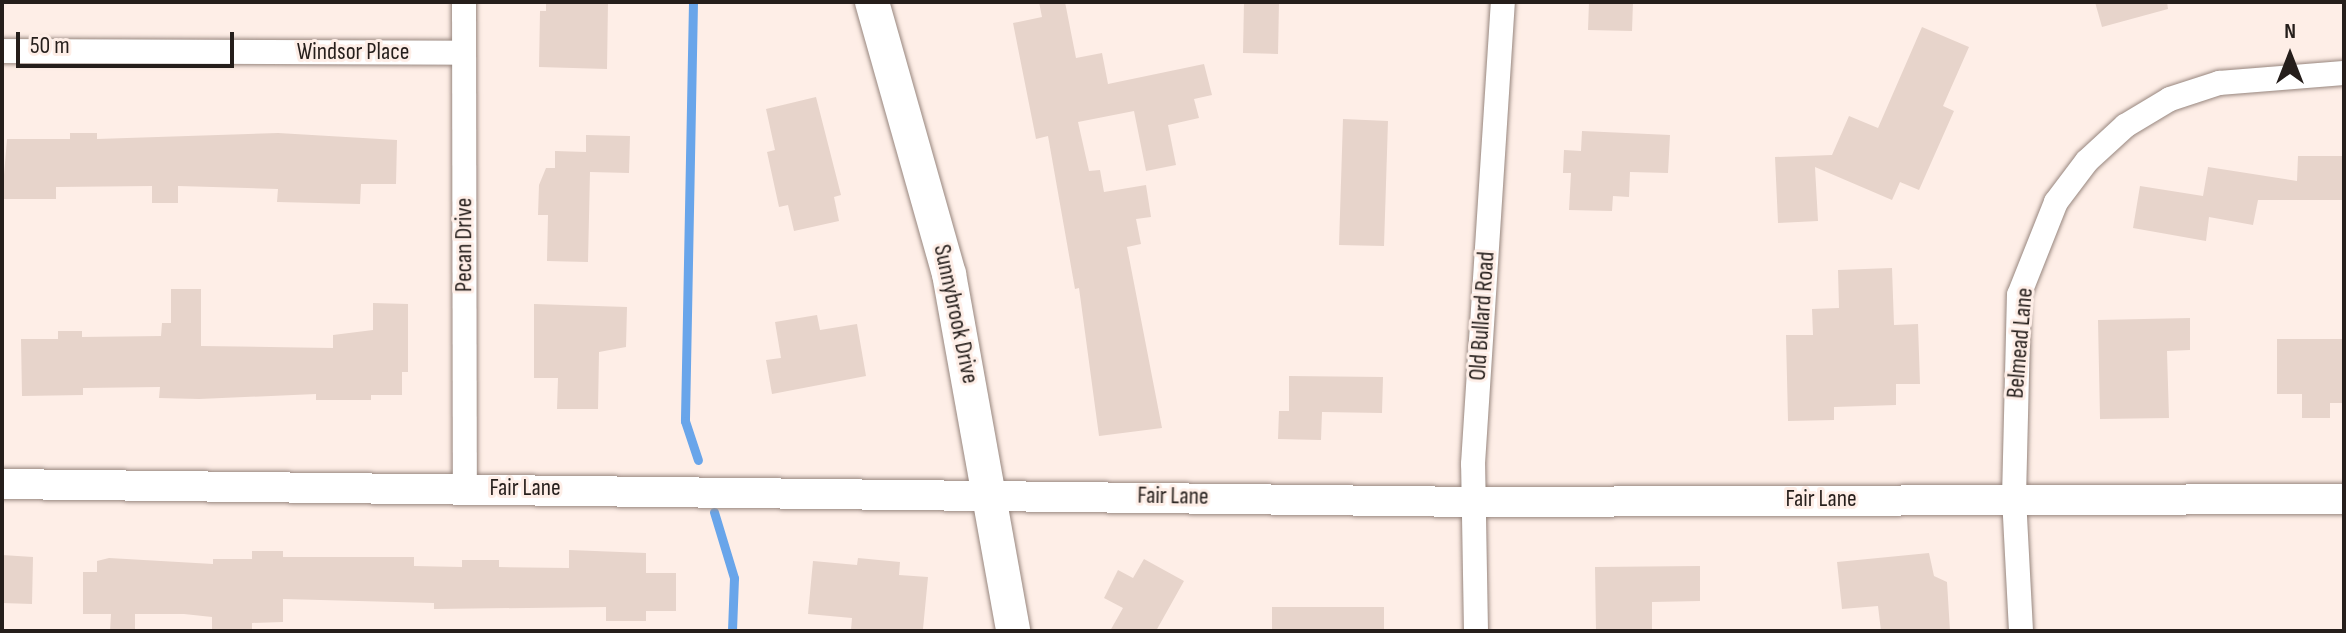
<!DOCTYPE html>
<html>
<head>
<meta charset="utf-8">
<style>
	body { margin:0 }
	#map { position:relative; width:2346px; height:633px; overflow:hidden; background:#feeee7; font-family:"Sofia Sans Condensed",sans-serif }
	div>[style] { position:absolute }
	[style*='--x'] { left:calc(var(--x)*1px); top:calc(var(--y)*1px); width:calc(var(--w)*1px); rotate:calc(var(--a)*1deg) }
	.stream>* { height:9px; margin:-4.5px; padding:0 4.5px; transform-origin:4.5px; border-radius:4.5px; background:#69a5ea }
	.building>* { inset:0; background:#e7d4cb }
	.roads { filter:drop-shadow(0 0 2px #97867e) drop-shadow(0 0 2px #97867e) }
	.minor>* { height:24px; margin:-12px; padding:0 12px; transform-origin:12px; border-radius:12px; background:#fff }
	.tertiary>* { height:30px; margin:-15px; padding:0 15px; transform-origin:15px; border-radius:15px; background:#fff }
	.secondary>* { height:34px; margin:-17px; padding:0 17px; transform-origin:17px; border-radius:17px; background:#fff }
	span { translate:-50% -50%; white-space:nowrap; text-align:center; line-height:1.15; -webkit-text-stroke:6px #feeee7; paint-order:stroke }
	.street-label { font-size:24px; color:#251e1b }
	.frame { position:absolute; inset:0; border:4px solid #251e1b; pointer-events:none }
	.north { position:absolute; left:2250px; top:16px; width:80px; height:80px; -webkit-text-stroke:6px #feeee7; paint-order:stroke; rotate:0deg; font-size:22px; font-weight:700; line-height:32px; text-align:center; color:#251e1b }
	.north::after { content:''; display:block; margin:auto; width:28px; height:36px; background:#251e1b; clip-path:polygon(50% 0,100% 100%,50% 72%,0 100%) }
	.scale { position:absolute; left:16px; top:32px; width:218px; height:36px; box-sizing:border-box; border:4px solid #251e1b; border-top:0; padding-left:10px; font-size:24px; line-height:28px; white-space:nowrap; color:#251e1b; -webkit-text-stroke:6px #feeee7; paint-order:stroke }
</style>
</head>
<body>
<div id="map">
	<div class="stream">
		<div style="--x:693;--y:2;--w:419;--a:91.1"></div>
		<div style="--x:685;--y:421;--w:41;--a:71.6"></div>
		<div style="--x:714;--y:512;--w:69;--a:73.1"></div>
		<div style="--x:734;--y:578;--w:53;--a:92.2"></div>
	</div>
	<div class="building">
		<div style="clip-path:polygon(546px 2px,608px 2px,607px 69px,539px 67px,540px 11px,546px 11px)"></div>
		<div style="clip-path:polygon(1039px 2px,1065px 2px,1076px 58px,1102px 53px,1108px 84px,1204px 64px,1212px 95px,1194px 99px,1199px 118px,1168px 125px,1176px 165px,1146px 171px,1134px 111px,1078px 122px,1089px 171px,1100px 170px,1104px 192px,1146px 185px,1151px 217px,1136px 219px,1141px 244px,1127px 247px,1162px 428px,1099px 436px,1079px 288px,1075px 289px,1048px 136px,1036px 139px,1013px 23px,1042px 17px)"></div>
		<div style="clip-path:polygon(1244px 2px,1279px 2px,1278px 54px,1243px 53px)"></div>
		<div style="clip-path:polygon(1589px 2px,1633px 2px,1632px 31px,1588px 30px)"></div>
		<div style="clip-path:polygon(2095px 2px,2167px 2px,2168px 9px,2102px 27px)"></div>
		<div style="clip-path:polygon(1922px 27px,1969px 47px,1943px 106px,1954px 111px,1919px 190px,1900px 182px,1892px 200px,1815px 167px,1818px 221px,1778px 223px,1775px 157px,1832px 155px,1849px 116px,1878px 128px)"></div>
		<div style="clip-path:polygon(816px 97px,841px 195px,834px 197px,839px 221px,794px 231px,788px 205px,779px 207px,767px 152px,775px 150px,766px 109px)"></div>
		<div style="clip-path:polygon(1343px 119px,1388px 121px,1384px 246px,1339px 245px)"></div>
		<div style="clip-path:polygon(1582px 131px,1670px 135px,1668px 173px,1630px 172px,1629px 197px,1613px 196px,1612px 211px,1569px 210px,1571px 173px,1563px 173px,1564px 150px,1581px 151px)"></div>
		<div style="clip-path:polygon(70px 133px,97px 133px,97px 139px,278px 133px,397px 140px,396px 184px,361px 184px,360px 204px,277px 202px,278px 189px,178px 186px,178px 203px,152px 203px,152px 186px,56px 187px,56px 199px,2px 199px,7px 139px,70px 139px)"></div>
		<div style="clip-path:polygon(586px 135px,630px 136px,629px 173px,590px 172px,588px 262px,547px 261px,548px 215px,538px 215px,539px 185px,546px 168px,555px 168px,555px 151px,586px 152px)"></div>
		<div style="clip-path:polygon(2298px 156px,2344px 156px,2344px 200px,2258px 200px,2253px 225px,2209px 217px,2206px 241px,2133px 228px,2140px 186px,2203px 196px,2208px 167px,2297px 181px)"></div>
		<div style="clip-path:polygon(1892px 268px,1894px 325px,1918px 324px,1920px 384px,1896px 384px,1896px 405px,1834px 407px,1834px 420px,1788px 421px,1786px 335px,1813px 335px,1812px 309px,1839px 308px,1838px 270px)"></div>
		<div style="clip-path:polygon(171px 289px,201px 289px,201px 346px,333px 348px,333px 335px,373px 330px,373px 303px,408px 304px,408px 372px,402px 372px,402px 395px,371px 395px,371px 400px,316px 400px,316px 394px,199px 399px,159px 398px,160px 387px,83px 388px,83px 395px,22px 396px,21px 339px,58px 339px,58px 331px,82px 331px,82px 337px,161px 336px,162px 323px,171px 323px)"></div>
		<div style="clip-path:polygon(534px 304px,627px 307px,626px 347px,599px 352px,598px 409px,557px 409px,558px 378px,534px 378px)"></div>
		<div style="clip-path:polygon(817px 315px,820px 330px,857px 324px,866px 376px,772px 394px,766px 360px,781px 358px,775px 322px)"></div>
		<div style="clip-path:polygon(2190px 318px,2190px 350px,2167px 351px,2169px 418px,2100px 419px,2098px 320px)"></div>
		<div style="clip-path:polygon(2277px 339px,2344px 339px,2344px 403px,2330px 403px,2330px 418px,2302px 418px,2302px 394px,2277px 394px)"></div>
		<div style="clip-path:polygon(1289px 376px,1383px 377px,1382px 413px,1322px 412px,1321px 440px,1278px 439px,1279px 411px,1289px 411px)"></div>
		<div style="clip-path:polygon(569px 550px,646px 553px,646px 573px,676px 573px,676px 611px,646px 611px,646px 621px,606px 621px,606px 607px,434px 609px,434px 603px,283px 599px,283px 622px,252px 623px,252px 631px,212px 631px,212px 617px,184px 614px,135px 614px,135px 631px,110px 631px,111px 614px,83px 614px,83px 572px,97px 572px,97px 561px,109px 558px,213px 564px,213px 559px,252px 559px,252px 551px,283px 551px,283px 557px,414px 557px,414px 566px,462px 567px,462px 560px,499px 560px,499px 567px,569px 568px)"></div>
		<div style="clip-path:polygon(1929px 553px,1934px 576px,1947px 582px,1950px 631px,1881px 631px,1878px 606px,1842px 609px,1837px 562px)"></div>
		<div style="clip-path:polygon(2px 555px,33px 557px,32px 604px,2px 603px)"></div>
		<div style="clip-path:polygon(858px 558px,900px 562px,899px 575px,928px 577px,923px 629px,851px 630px,852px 618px,808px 614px,813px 561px,857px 565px)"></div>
		<div style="clip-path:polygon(1144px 559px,1184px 581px,1156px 631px,1110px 631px,1123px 608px,1104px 598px,1118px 570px,1133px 578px)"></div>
		<div style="clip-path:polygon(1700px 566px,1700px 601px,1652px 602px,1652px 631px,1596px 631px,1595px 567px)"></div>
		<div style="clip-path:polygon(1272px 607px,1384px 607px,1384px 631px,1272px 631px)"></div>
	</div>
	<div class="roads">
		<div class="minor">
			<div style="--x:464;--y:2;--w:486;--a:89.9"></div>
			<div style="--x:2;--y:51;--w:461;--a:0.2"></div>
			<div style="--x:1476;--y:631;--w:167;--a:-91"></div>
			<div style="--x:1473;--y:464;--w:463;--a:-86.3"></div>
			<div style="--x:2021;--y:631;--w:133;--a:-93"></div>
			<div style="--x:2014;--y:498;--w:203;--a:-88.6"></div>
			<div style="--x:2019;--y:295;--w:100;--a:-68.3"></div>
			<div style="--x:2056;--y:202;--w:51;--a:-52.9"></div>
			<div style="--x:2087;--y:161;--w:52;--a:-42.6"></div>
			<div style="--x:2125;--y:126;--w:52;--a:-31"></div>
			<div style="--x:2170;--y:99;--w:52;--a:-18.1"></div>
			<div style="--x:2219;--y:83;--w:125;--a:-4.6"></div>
		</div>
		<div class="tertiary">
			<div style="--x:2;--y:484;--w:1470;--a:0.7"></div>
			<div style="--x:1472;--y:502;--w:872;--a:-0.2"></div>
		</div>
		<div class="secondary">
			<div style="--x:872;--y:2;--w:283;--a:74.2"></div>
			<div style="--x:949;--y:274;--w:363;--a:79.8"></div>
		</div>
	</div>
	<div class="street-label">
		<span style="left:353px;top:52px">Windsor Place</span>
		<span style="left:464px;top:245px;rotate:-90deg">Pecan Drive</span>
		<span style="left:956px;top:314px;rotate:78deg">Sunnybrook Drive</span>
		<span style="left:1482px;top:316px;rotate:-86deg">Old Bullard Road</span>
		<span style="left:2020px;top:343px;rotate:-85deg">Belmead Lane</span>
		<span style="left:525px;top:488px">Fair Lane</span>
		<span style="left:1173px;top:496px;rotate:1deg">Fair Lane</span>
		<span style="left:1821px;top:499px">Fair Lane</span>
	</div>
	<div class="frame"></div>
	<div class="north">N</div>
	<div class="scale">50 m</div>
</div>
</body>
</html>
